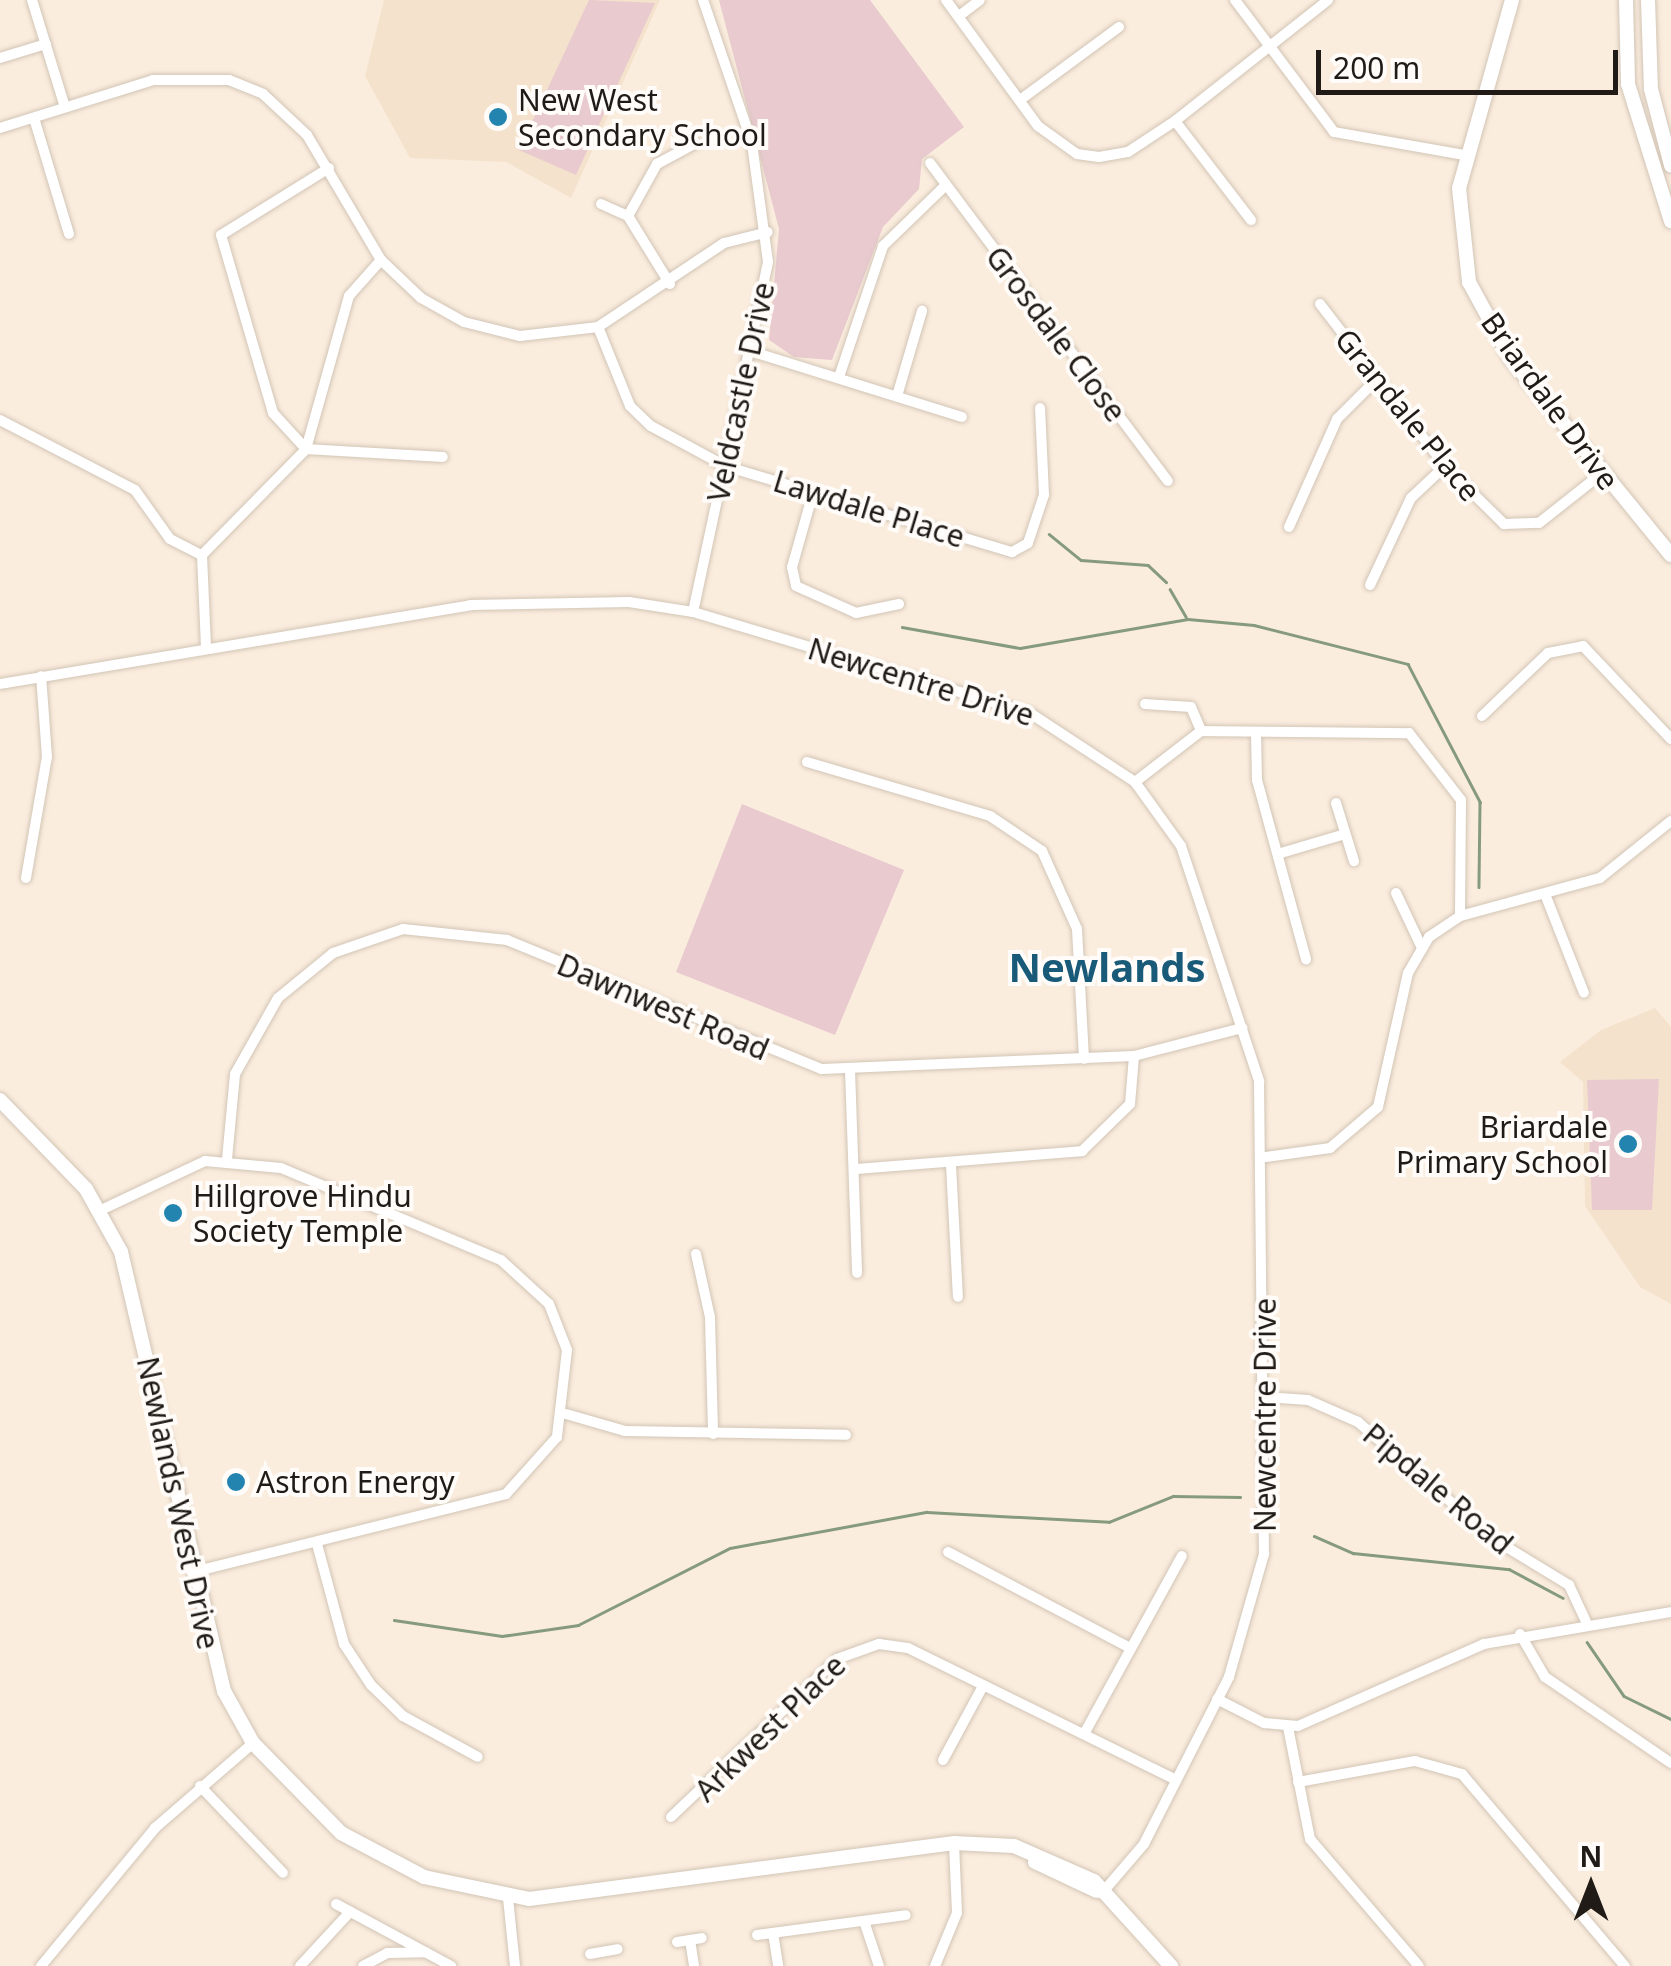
<!DOCTYPE html>
<html>
<head>
<meta charset="utf-8">
<style>
	body { margin:0 }
	#map { position:relative; width:1671px; height:1966px; overflow:hidden; background:#fbedde; font-family:"Noto Sans",sans-serif }
	div>[style] { position:absolute }
	[style*='--x'] { left:calc(var(--x)*1px); top:calc(var(--y)*1px); width:calc(var(--w)*1px); rotate:calc(var(--a)*1deg) }
	.built>* { inset:0; background:#f4e2cc }
	.green>* { inset:0; background:#e8cacf }
	.stream>* { height:2.5px; margin:-1.25px; padding:0 1.25px; transform-origin:1.25px; border-radius:1.25px; background:#869b7d }
	.roads { filter:drop-shadow(0 0 2px #d2c5b6) drop-shadow(0 0 2px #d2c5b6) }
	.street>* { height:10px; margin:-5px; padding:0 5px; transform-origin:5px; border-radius:5px; background:#fff }
	.secondary>* { height:14px; margin:-7px; padding:0 7px; transform-origin:7px; border-radius:7px; background:#fff }
	.dots>* { width:28px; height:28px; translate:-50% -50%; box-sizing:border-box; border:5px solid #fffcf9; border-radius:50% }
	span { translate:-50% -50%; white-space:nowrap; text-align:center; line-height:1.15; -webkit-text-stroke:8px #fffcf9; paint-order:stroke }
	.poi-label { font-size:30px; color:#201b16 }
	.left { translate:0 -50%; text-align:left }
	.right { translate:-100% -50%; text-align:right }
	.street-label { font-size:30px; color:#201b16 }
	.district-label { font-size:40px; color:#185a78; font-weight:700 }
	.north { position:absolute; left:1541px; top:1836px; width:100px; height:100px; -webkit-text-stroke:8px #fffcf9; paint-order:stroke; rotate:0deg; font-size:28px; font-weight:700; line-height:40px; text-align:center; color:#201b16 }
	.north::after { content:''; display:block; margin:auto; width:35px; height:45px; background:#201b16; clip-path:polygon(50% 0,100% 100%,50% 72%,0 100%) }
	.scale { position:absolute; left:1316px; top:50px; width:302px; height:45px; box-sizing:border-box; border:5px solid #201b16; border-top:0; padding-left:12px; font-size:30px; line-height:35px; white-space:nowrap; color:#201b16; -webkit-text-stroke:8px #fffcf9; paint-order:stroke }
</style>
</head>
<body>
<div id="map">
	<div class="built">
		<div style="clip-path:polygon(384px 0,660px 0,571px 198px,506px 162px,410px 158px,365px 76px)"></div>
		<div style="clip-path:polygon(1655px 1008px,1671px 1027px,1671px 1304px,1640px 1287px,1585px 1206px,1583px 1082px,1560px 1062px,1601px 1030px)"></div>
	</div>
	<div class="green">
		<div style="clip-path:polygon(589px 0,655px 3px,576px 175px,519px 150px)"></div>
		<div style="clip-path:polygon(719px 0,870px 0,964px 127px,922px 159px,919px 189px,883px 227px,832px 360px,794px 357px,769px 340px,779px 229px)"></div>
		<div style="clip-path:polygon(742px 804px,904px 870px,835px 1035px,676px 972px)"></div>
		<div style="clip-path:polygon(1659px 1079px,1652px 1210px,1592px 1210px,1587px 1080px)"></div>
	</div>
	<div class="stream">
		<div style="--x:1049;--y:534;--w:41;--a:39.1"></div>
		<div style="--x:1081;--y:560;--w:67;--a:4.3"></div>
		<div style="--x:1148;--y:565;--w:25;--a:43"></div>
		<div style="--x:1170;--y:589;--w:32;--a:60"></div>
		<div style="--x:902;--y:627;--w:120;--a:10.1"></div>
		<div style="--x:1020;--y:648;--w:170;--a:-9.8"></div>
		<div style="--x:1188;--y:619;--w:66;--a:5.2"></div>
		<div style="--x:1254;--y:625;--w:159;--a:14.2"></div>
		<div style="--x:1408;--y:664;--w:156;--a:62.4"></div>
		<div style="--x:1480;--y:802;--w:85;--a:90.7"></div>
		<div style="--x:1314;--y:1536;--w:43;--a:23.6"></div>
		<div style="--x:1353;--y:1553;--w:157;--a:5.9"></div>
		<div style="--x:1509;--y:1569;--w:61;--a:28.2"></div>
		<div style="--x:394;--y:1620;--w:109;--a:8.4"></div>
		<div style="--x:502;--y:1636;--w:77;--a:-8.2"></div>
		<div style="--x:578;--y:1625;--w:170;--a:-26.9"></div>
		<div style="--x:730;--y:1548;--w:200;--a:-10.4"></div>
		<div style="--x:927;--y:1512;--w:182;--a:3.1"></div>
		<div style="--x:1109;--y:1522;--w:69;--a:-22.1"></div>
		<div style="--x:1173;--y:1496;--w:67;--a:0.9"></div>
		<div style="--x:1587;--y:1642;--w:65;--a:55.6"></div>
		<div style="--x:1624;--y:1696;--w:52;--a:26.1"></div>
	</div>
	<div class="roads">
		<div class="street">
			<div style="--x:32;--y:0;--w:112;--a:72.9"></div>
			<div style="--x:946;--y:0;--w:156;--a:53.9"></div>
			<div style="--x:1038;--y:126;--w:48;--a:35.7"></div>
			<div style="--x:1077;--y:154;--w:22;--a:8"></div>
			<div style="--x:1099;--y:157;--w:29;--a:-10"></div>
			<div style="--x:1128;--y:152;--w:56;--a:-33.4"></div>
			<div style="--x:1175;--y:121;--w:195;--a:-38.3"></div>
			<div style="--x:1235;--y:0;--w:165;--a:53.1"></div>
			<div style="--x:1334;--y:132;--w:133;--a:10"></div>
			<div style="--x:959;--y:16;--w:26;--a:-37"></div>
			<div style="--x:0;--y:58;--w:48;--a:-16.9"></div>
			<div style="--x:1020;--y:100;--w:123;--a:-36.4"></div>
			<div style="--x:34;--y:118;--w:121;--a:73.2"></div>
			<div style="--x:1175;--y:121;--w:125;--a:52.5"></div>
			<div style="--x:0;--y:128;--w:160;--a:-17.4"></div>
			<div style="--x:153;--y:80;--w:76;--a:0"></div>
			<div style="--x:229;--y:80;--w:37;--a:22"></div>
			<div style="--x:263;--y:94;--w:60;--a:43"></div>
			<div style="--x:307;--y:135;--w:145;--a:59.4"></div>
			<div style="--x:381;--y:260;--w:55;--a:43.5"></div>
			<div style="--x:421;--y:298;--w:49;--a:29.2"></div>
			<div style="--x:464;--y:322;--w:58;--a:14"></div>
			<div style="--x:520;--y:336;--w:79;--a:-6.6"></div>
			<div style="--x:598;--y:327;--w:151;--a:-33.7"></div>
			<div style="--x:724;--y:243;--w:45;--a:-14"></div>
			<div style="--x:930;--y:163;--w:397;--a:53.2"></div>
			<div style="--x:329;--y:168;--w:127;--a:148.2"></div>
			<div style="--x:221;--y:235;--w:185;--a:73.7"></div>
			<div style="--x:273;--y:413;--w:49;--a:47.5"></div>
			<div style="--x:306;--y:449;--w:137;--a:3.3"></div>
			<div style="--x:601;--y:204;--w:30;--a:24"></div>
			<div style="--x:628;--y:216;--w:80;--a:58.3"></div>
			<div style="--x:628;--y:216;--w:60;--a:-60.9"></div>
			<div style="--x:657;--y:164;--w:44;--a:-28.3"></div>
			<div style="--x:1320;--y:304;--w:205;--a:52.3"></div>
			<div style="--x:1445;--y:466;--w:83;--a:44.5"></div>
			<div style="--x:1504;--y:524;--w:35;--a:-2"></div>
			<div style="--x:1539;--y:523;--w:79;--a:-38.3"></div>
			<div style="--x:598;--y:327;--w:85;--a:67.9"></div>
			<div style="--x:630;--y:406;--w:29;--a:44"></div>
			<div style="--x:651;--y:426;--w:84;--a:28.4"></div>
			<div style="--x:725;--y:466;--w:300;--a:16.7"></div>
			<div style="--x:1012;--y:552;--w:18;--a:-29"></div>
			<div style="--x:1028;--y:543;--w:51;--a:-71.6"></div>
			<div style="--x:1044;--y:495;--w:87;--a:-92.6"></div>
			<div style="--x:750;--y:351;--w:222;--a:17.3"></div>
			<div style="--x:839;--y:377;--w:138;--a:-71.4"></div>
			<div style="--x:883;--y:246;--w:86;--a:-44.1"></div>
			<div style="--x:897;--y:396;--w:89;--a:-73.6"></div>
			<div style="--x:0;--y:420;--w:152;--a:27.4"></div>
			<div style="--x:135;--y:490;--w:60;--a:54.5"></div>
			<div style="--x:170;--y:539;--w:36;--a:27"></div>
			<div style="--x:813;--y:493;--w:77;--a:105.8"></div>
			<div style="--x:792;--y:567;--w:19;--a:78"></div>
			<div style="--x:796;--y:586;--w:66;--a:24.2"></div>
			<div style="--x:856;--y:613;--w:44;--a:-11.8"></div>
			<div style="--x:1289;--y:527;--w:118;--a:-66"></div>
			<div style="--x:1337;--y:419;--w:57;--a:-45"></div>
			<div style="--x:1370;--y:585;--w:96;--a:-64.8"></div>
			<div style="--x:1411;--y:498;--w:47;--a:-43.3"></div>
			<div style="--x:693;--y:612;--w:358;--a:-77.9"></div>
			<div style="--x:768;--y:262;--w:120;--a:-97.7"></div>
			<div style="--x:752;--y:143;--w:151;--a:-108.9"></div>
			<div style="--x:206;--y:647;--w:92;--a:-92.5"></div>
			<div style="--x:202;--y:555;--w:148;--a:-45.5"></div>
			<div style="--x:306;--y:449;--w:159;--a:-74.3"></div>
			<div style="--x:349;--y:296;--w:48;--a:-48.4"></div>
			<div style="--x:0;--y:684;--w:477;--a:-9.5"></div>
			<div style="--x:470;--y:605;--w:159;--a:-1.1"></div>
			<div style="--x:629;--y:602;--w:65;--a:8.9"></div>
			<div style="--x:693;--y:612;--w:352;--a:16.7"></div>
			<div style="--x:1030;--y:713;--w:126;--a:33.3"></div>
			<div style="--x:1135;--y:782;--w:79;--a:54.3"></div>
			<div style="--x:1181;--y:846;--w:248;--a:71.6"></div>
			<div style="--x:1259;--y:1081;--w:473;--a:89.4"></div>
			<div style="--x:1264;--y:1554;--w:128;--a:105.9"></div>
			<div style="--x:1229;--y:1677;--w:187;--a:117"></div>
			<div style="--x:1144;--y:1844;--w:65;--a:130.6"></div>
			<div style="--x:1145;--y:704;--w:46;--a:3.7"></div>
			<div style="--x:1191;--y:707;--w:26;--a:67"></div>
			<div style="--x:1482;--y:716;--w:91;--a:-43.7"></div>
			<div style="--x:1548;--y:653;--w:36;--a:-11"></div>
			<div style="--x:1583;--y:646;--w:128;--a:46.6"></div>
			<div style="--x:1256;--y:733;--w:47;--a:88.8"></div>
			<div style="--x:1257;--y:780;--w:186;--a:74.7"></div>
			<div style="--x:807;--y:762;--w:191;--a:16.4"></div>
			<div style="--x:990;--y:816;--w:63;--a:33.9"></div>
			<div style="--x:1042;--y:851;--w:85;--a:65.8"></div>
			<div style="--x:1077;--y:929;--w:130;--a:86.9"></div>
			<div style="--x:1135;--y:782;--w:83;--a:-37.7"></div>
			<div style="--x:1201;--y:731;--w:208;--a:0.6"></div>
			<div style="--x:1409;--y:733;--w:85;--a:52.2"></div>
			<div style="--x:1461;--y:800;--w:116;--a:90.5"></div>
			<div style="--x:1336;--y:803;--w:61;--a:72.8"></div>
			<div style="--x:1281;--y:853;--w:67;--a:-16.5"></div>
			<div style="--x:26;--y:878;--w:123;--a:-80.2"></div>
			<div style="--x:47;--y:757;--w:81;--a:-94.2"></div>
			<div style="--x:1396;--y:893;--w:59;--a:64.7"></div>
			<div style="--x:1545;--y:894;--w:106;--a:68.5"></div>
			<div style="--x:850;--y:1070;--w:203;--a:88"></div>
			<div style="--x:1266;--y:1157;--w:65;--a:-8"></div>
			<div style="--x:1330;--y:1148;--w:63;--a:-40.5"></div>
			<div style="--x:1378;--y:1107;--w:137;--a:-77.4"></div>
			<div style="--x:1408;--y:973;--w:42;--a:-59.7"></div>
			<div style="--x:1429;--y:937;--w:37;--a:-34"></div>
			<div style="--x:1460;--y:916;--w:145;--a:-15.2"></div>
			<div style="--x:1600;--y:878;--w:91;--a:-38.8"></div>
			<div style="--x:227;--y:1159;--w:85;--a:-84.6"></div>
			<div style="--x:235;--y:1074;--w:87;--a:-60.5"></div>
			<div style="--x:278;--y:998;--w:71;--a:-39.3"></div>
			<div style="--x:333;--y:953;--w:74;--a:-18.9"></div>
			<div style="--x:403;--y:929;--w:105;--a:6"></div>
			<div style="--x:507;--y:940;--w:339;--a:22.3"></div>
			<div style="--x:821;--y:1069;--w:313;--a:-2.4"></div>
			<div style="--x:1134;--y:1056;--w:112;--a:-14.5"></div>
			<div style="--x:951;--y:1165;--w:132;--a:87"></div>
			<div style="--x:855;--y:1169;--w:228;--a:-4.5"></div>
			<div style="--x:1082;--y:1151;--w:67;--a:-44.4"></div>
			<div style="--x:1130;--y:1104;--w:48;--a:-85.2"></div>
			<div style="--x:101;--y:1210;--w:115;--a:-25.2"></div>
			<div style="--x:205;--y:1161;--w:76;--a:5.3"></div>
			<div style="--x:281;--y:1168;--w:238;--a:22.7"></div>
			<div style="--x:501;--y:1260;--w:65;--a:42.5"></div>
			<div style="--x:549;--y:1304;--w:49;--a:68.6"></div>
			<div style="--x:567;--y:1350;--w:88;--a:96.6"></div>
			<div style="--x:557;--y:1437;--w:76;--a:131.8"></div>
			<div style="--x:506;--y:1494;--w:324;--a:166"></div>
			<div style="--x:696;--y:1254;--w:65;--a:77.5"></div>
			<div style="--x:710;--y:1317;--w:117;--a:88.5"></div>
			<div style="--x:1265;--y:1397;--w:43;--a:4"></div>
			<div style="--x:1308;--y:1400;--w:55;--a:23.7"></div>
			<div style="--x:1358;--y:1422;--w:181;--a:40.7"></div>
			<div style="--x:1495;--y:1540;--w:87;--a:31.3"></div>
			<div style="--x:1569;--y:1585;--w:40;--a:65"></div>
			<div style="--x:566;--y:1414;--w:61;--a:16.1"></div>
			<div style="--x:625;--y:1431;--w:221;--a:1"></div>
			<div style="--x:317;--y:1544;--w:104;--a:74.9"></div>
			<div style="--x:344;--y:1644;--w:49;--a:56.6"></div>
			<div style="--x:371;--y:1685;--w:45;--a:44.1"></div>
			<div style="--x:403;--y:1716;--w:85;--a:28.7"></div>
			<div style="--x:948;--y:1552;--w:204;--a:27.8"></div>
			<div style="--x:1520;--y:1634;--w:50;--a:59.8"></div>
			<div style="--x:1545;--y:1677;--w:153;--a:34.3"></div>
			<div style="--x:1217;--y:1699;--w:53;--a:27.1"></div>
			<div style="--x:1264;--y:1723;--w:34;--a:5"></div>
			<div style="--x:1298;--y:1726;--w:203;--a:-23.8"></div>
			<div style="--x:1484;--y:1644;--w:190;--a:-9.7"></div>
			<div style="--x:1288;--y:1727;--w:114;--a:78.9"></div>
			<div style="--x:1310;--y:1839;--w:167;--a:49.4"></div>
			<div style="--x:1084;--y:1734;--w:203;--a:-61.2"></div>
			<div style="--x:943;--y:1760;--w:84;--a:-61.6"></div>
			<div style="--x:1298;--y:1782;--w:119;--a:-10.2"></div>
			<div style="--x:1415;--y:1761;--w:49;--a:15.5"></div>
			<div style="--x:1462;--y:1774;--w:252;--a:49.7"></div>
			<div style="--x:200;--y:1786;--w:120;--a:46.3"></div>
			<div style="--x:671;--y:1817;--w:229;--a:-43.6"></div>
			<div style="--x:837;--y:1659;--w:45;--a:-19.7"></div>
			<div style="--x:879;--y:1644;--w:29;--a:8"></div>
			<div style="--x:908;--y:1648;--w:299;--a:26.2"></div>
			<div style="--x:508;--y:1898;--w:68;--a:84.1"></div>
			<div style="--x:336;--y:1904;--w:131;--a:28.3"></div>
			<div style="--x:864;--y:1921;--w:47;--a:71.6"></div>
			<div style="--x:773;--y:1933;--w:33;--a:81"></div>
			<div style="--x:757;--y:1935;--w:150;--a:-7.6"></div>
			<div style="--x:690;--y:1940;--w:26;--a:81"></div>
			<div style="--x:677;--y:1942;--w:25;--a:-9"></div>
			<div style="--x:590;--y:1954;--w:28;--a:-10"></div>
			<div style="--x:41;--y:1966;--w:179;--a:-50.4"></div>
			<div style="--x:155;--y:1828;--w:130;--a:-40.9"></div>
			<div style="--x:300;--y:1966;--w:74;--a:-47.2"></div>
			<div style="--x:363;--y:1966;--w:27;--a:-28"></div>
			<div style="--x:387;--y:1953;--w:39;--a:-1"></div>
			<div style="--x:935;--y:1966;--w:57;--a:-67.5"></div>
			<div style="--x:957;--y:1913;--w:70;--a:-92.5"></div>
		</div>
		<div class="secondary">
			<div style="--x:1512;--y:0;--w:195;--a:105.7"></div>
			<div style="--x:1459;--y:188;--w:95;--a:83.9"></div>
			<div style="--x:1469;--y:282;--w:88;--a:61.4"></div>
			<div style="--x:1511;--y:359;--w:253;--a:50.8"></div>
			<div style="--x:1626;--y:0;--w:84;--a:88.6"></div>
			<div style="--x:1628;--y:84;--w:144;--a:72.6"></div>
			<div style="--x:1648;--y:0;--w:89;--a:88.1"></div>
			<div style="--x:1651;--y:89;--w:79;--a:75.3"></div>
			<div style="--x:0;--y:1100;--w:124;--a:46"></div>
			<div style="--x:86;--y:1189;--w:72;--a:60.9"></div>
			<div style="--x:121;--y:1252;--w:451;--a:76.8"></div>
			<div style="--x:224;--y:1691;--w:60;--a:60.9"></div>
			<div style="--x:253;--y:1743;--w:126;--a:45.6"></div>
			<div style="--x:341;--y:1833;--w:94;--a:27.9"></div>
			<div style="--x:424;--y:1877;--w:107;--a:11.8"></div>
			<div style="--x:529;--y:1899;--w:429;--a:-7.5"></div>
			<div style="--x:954;--y:1843;--w:60;--a:2.9"></div>
			<div style="--x:1014;--y:1846;--w:87;--a:23.6"></div>
			<div style="--x:1094;--y:1881;--w:115;--a:47.8"></div>
			<div style="--x:1035;--y:1862;--w:68;--a:25.1"></div>
		</div>
	</div>
	<div class="dots">
		<div style="left:498px;top:117px;background:#2284af"></div>
		<div style="left:1628px;top:1144px;background:#2284af"></div>
		<div style="left:173px;top:1213px;background:#2284af"></div>
		<div style="left:236px;top:1482px;background:#2284af"></div>
	</div>
	<div class="poi-label">
		<span class="left" style="left:518px;top:117px">New West<br>Secondary School</span>
		<span class="right" style="left:1608px;top:1144px">Briardale<br>Primary School</span>
		<span class="left" style="left:193px;top:1213px">Hillgrove Hindu<br>Society Temple</span>
		<span class="left" style="left:256px;top:1482px">Astron Energy</span>
	</div>
	<div class="street-label">
		<span style="left:1056px;top:334px;rotate:53deg">Grosdale Close</span>
		<span style="left:741px;top:392px;rotate:-78deg">Veldcastle Drive</span>
		<span style="left:1550px;top:401px;rotate:54deg">Briardale Drive</span>
		<span style="left:1408px;top:415px;rotate:51deg">Grandale Place</span>
		<span style="left:869px;top:509px;rotate:17deg">Lawdale Place</span>
		<span style="left:921px;top:682px;rotate:17deg">Newcentre Drive</span>
		<span style="left:663px;top:1007px;rotate:23deg">Dawnwest Road</span>
		<span style="left:1265px;top:1415px;rotate:-90deg">Newcentre Drive</span>
		<span style="left:1438px;top:1489px;rotate:40deg">Pipdale Road</span>
		<span style="left:178px;top:1503px;rotate:78deg">Newlands West Drive</span>
		<span style="left:770px;top:1728px;rotate:-44deg">Arkwest Place</span>
	</div>
	<div class="district-label">
		<span style="left:1107px;top:967px">Newlands</span>
	</div>
	<div class="north">N</div>
	<div class="scale">200 m</div>
</div>
</body>
</html>
